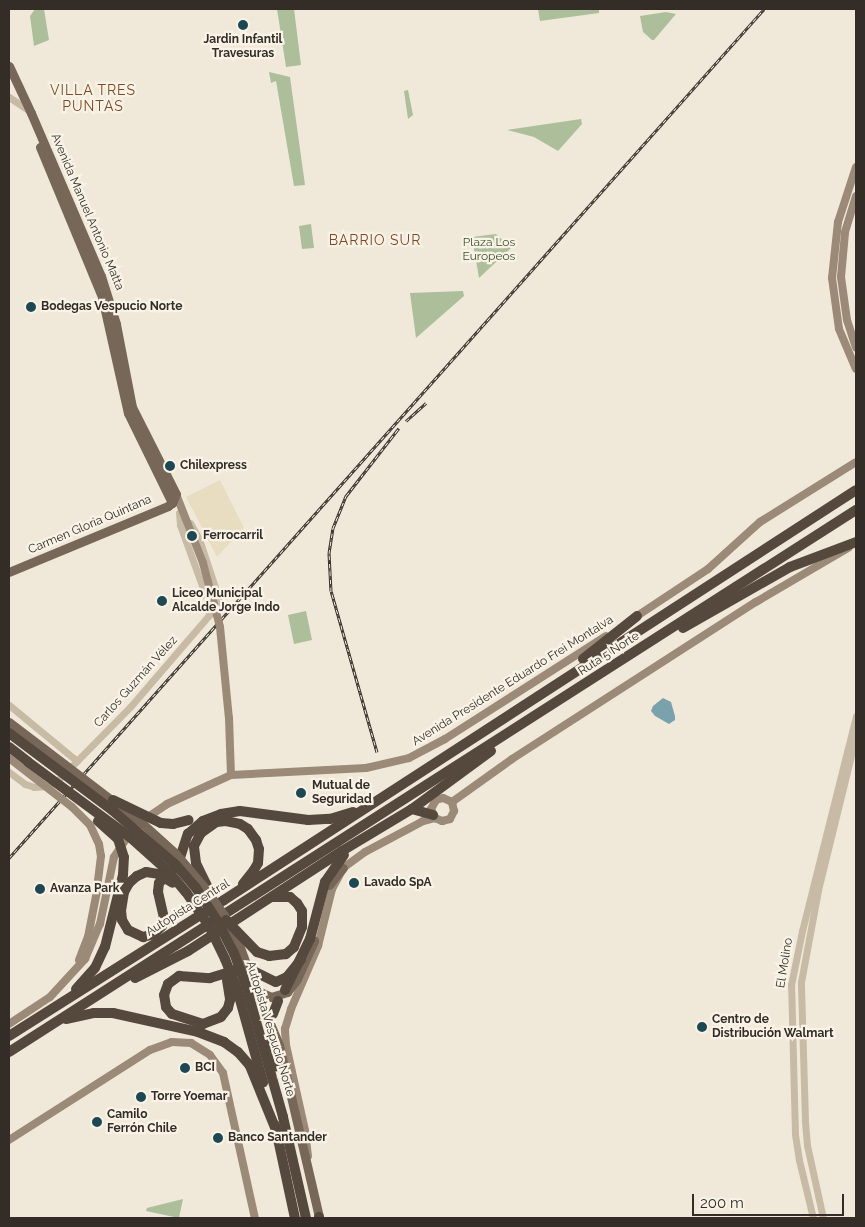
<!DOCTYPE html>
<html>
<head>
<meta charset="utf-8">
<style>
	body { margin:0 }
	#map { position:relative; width:865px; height:1227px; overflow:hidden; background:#f0e9da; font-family:Raleway,sans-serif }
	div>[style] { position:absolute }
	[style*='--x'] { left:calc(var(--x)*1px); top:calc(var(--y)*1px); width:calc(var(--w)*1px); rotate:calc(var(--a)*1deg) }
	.green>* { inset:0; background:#acbf9a }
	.plaza>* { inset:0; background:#e8ddc1 }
	.water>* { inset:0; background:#7aa2ac }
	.tertiary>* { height:7px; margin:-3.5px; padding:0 3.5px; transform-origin:3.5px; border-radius:3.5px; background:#c8bba6 }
	.secondary>* { height:8px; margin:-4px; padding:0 4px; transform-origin:4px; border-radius:4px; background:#9b8a78 }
	.primary>* { height:9px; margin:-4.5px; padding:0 4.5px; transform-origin:4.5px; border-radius:4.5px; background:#766758 }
	.motorway>* { height:10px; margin:-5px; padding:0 5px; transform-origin:5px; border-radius:5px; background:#55493e }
	.rail>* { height:3px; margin-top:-1.5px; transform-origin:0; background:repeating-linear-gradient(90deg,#f8f3e6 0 4px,#342d27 0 8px); box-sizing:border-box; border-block:1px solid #342d27 }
	.secondary-bridge>* { height:8px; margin:-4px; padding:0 4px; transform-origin:4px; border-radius:4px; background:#9b8a78 }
	.primary-bridge>* { height:9px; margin:-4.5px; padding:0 4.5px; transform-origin:4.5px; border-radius:4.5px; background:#766758 }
	.motorway-bridge>* { height:10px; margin:-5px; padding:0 5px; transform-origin:5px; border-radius:5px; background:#55493e }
	.dots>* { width:14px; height:14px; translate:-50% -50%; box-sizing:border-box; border:2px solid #f8f3e6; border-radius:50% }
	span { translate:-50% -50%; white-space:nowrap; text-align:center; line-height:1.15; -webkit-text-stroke:4.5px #f8f3e6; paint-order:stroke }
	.poi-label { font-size:12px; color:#342d27; font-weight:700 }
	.left { translate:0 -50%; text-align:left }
	.street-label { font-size:12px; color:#342d27 }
	.park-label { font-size:12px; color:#3d512c }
	.neighbourhood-label { font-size:14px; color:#804823; letter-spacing:1px }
	.frame { position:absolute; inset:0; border:10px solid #342d27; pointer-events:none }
	.scale { position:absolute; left:692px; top:1194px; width:152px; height:22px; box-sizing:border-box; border:2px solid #342d27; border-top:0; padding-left:6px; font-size:15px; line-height:18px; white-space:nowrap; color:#342d27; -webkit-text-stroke:4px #f8f3e6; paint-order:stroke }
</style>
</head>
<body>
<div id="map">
	<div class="green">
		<div style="clip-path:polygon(35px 9px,44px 9px,49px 40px,34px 46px,30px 16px)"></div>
		<div style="clip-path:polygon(277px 9px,294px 9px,301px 65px,286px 67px)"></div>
		<div style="clip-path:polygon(538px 9px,599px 9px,599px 13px,540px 21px)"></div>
		<div style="clip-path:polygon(666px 12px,676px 14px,654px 40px,652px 40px,643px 32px,640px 16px)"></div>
		<div style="clip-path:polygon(269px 72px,290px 77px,305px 185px,294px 186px,276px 81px,271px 83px)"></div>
		<div style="clip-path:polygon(408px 90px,413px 115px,408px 119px,404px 91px)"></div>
		<div style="clip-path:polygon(581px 119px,582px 124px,558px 151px,534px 137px,507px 130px)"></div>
		<div style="clip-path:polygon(311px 224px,314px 248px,302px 249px,299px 226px)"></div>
		<div style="clip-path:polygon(496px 234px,511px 248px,479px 278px,472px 237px)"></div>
		<div style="clip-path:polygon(463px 291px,464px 296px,416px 338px,410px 293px)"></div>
		<div style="clip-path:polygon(306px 611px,312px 640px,294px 644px,288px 615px)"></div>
		<div style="clip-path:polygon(183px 1199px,179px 1218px,146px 1211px,147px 1208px)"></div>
	</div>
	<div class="plaza">
		<div style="clip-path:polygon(220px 480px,244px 528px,217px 557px,186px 497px)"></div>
	</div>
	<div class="water">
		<div style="clip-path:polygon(663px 698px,671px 702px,675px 716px,675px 720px,669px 724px,655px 716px,651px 711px,653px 706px)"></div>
	</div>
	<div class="tertiary">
		<div style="--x:9;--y:97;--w:27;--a:34"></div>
		<div style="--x:179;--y:513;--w:12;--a:85"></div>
		<div style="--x:180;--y:525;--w:82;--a:70"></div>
		<div style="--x:208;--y:602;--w:13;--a:86"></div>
		<div style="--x:9;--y:705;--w:88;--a:39.5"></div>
		<div style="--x:9;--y:772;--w:20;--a:37"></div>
		<div style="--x:25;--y:784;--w:9;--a:18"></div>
		<div style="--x:34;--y:787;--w:14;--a:-4"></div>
		<div style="--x:48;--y:786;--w:12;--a:-31"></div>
		<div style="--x:58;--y:780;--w:103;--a:-45.4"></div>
		<div style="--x:130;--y:707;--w:121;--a:-49.3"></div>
		<div style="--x:209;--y:615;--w:16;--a:-55"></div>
		<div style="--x:218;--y:602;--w:6;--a:-90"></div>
		<div style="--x:218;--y:596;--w:60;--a:-108.4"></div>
		<div style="--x:199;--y:539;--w:18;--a:-119"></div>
		<div style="--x:813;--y:1218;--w:60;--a:-103.6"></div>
		<div style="--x:799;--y:1160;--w:26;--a:-99"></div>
		<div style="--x:795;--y:1134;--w:149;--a:-91.5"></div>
		<div style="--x:791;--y:985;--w:55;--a:-78.5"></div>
		<div style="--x:802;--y:931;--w:222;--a:-75.9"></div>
		<div style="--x:823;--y:1218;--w:75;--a:-102.4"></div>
		<div style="--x:807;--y:1145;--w:25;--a:-95"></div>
		<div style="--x:805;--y:1120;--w:138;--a:-91.7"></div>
		<div style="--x:801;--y:982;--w:94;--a:-79.5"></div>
		<div style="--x:818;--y:890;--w:160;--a:-76.2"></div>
	</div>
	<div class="secondary">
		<div style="--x:856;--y:167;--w:58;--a:108.1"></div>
		<div style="--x:838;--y:222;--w:56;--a:96.1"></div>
		<div style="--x:832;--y:278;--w:51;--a:82.2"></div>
		<div style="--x:839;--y:329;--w:43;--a:67"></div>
		<div style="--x:856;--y:196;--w:39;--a:107"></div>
		<div style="--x:845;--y:233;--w:44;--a:95.2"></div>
		<div style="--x:841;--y:277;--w:43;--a:82.1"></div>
		<div style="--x:847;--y:320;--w:29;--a:72"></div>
		<div style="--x:176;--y:494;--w:74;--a:68.6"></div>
		<div style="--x:634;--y:618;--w:89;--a:-33.5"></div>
		<div style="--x:708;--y:569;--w:70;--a:-42.1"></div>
		<div style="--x:760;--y:522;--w:113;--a:-32"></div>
		<div style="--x:229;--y:718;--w:57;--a:88"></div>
		<div style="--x:452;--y:802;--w:74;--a:-35.6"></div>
		<div style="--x:512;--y:759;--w:290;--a:-32.8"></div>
		<div style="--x:756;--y:602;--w:107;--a:-30.4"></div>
		<div style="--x:145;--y:819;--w:27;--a:-34"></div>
		<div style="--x:167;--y:804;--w:70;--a:-24.4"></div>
		<div style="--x:231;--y:775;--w:135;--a:-3"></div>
		<div style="--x:366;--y:768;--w:44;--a:-13.1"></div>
		<div style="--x:409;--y:758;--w:41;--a:-27.8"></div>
		<div style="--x:445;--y:739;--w:191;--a:-32.6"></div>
		<div style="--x:79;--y:960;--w:25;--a:-69"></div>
		<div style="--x:88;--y:937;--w:47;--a:-78.9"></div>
		<div style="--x:9;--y:1024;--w:49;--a:-33.4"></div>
		<div style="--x:50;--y:997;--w:52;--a:-47.4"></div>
		<div style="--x:85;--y:959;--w:38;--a:-67"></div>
		<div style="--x:100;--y:924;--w:68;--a:-78.2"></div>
		<div style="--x:114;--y:857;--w:30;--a:-56"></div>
		<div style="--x:9;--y:1140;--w:167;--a:-32.6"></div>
		<div style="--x:150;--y:1050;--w:23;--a:-20"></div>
		<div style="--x:172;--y:1042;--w:19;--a:3"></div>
		<div style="--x:191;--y:1043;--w:22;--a:32"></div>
		<div style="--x:210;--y:1055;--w:22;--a:54"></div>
		<div style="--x:223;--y:1073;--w:148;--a:77.6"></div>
		<div style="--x:308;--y:1156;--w:26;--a:-97"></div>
		<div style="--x:305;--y:1130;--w:87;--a:-102.6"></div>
		<div style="--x:286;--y:1045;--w:16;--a:-94"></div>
		<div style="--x:285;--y:1029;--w:21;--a:-73"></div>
		<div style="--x:291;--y:1009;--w:69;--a:-66.8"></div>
		<div style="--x:318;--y:946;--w:59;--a:-76.2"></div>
		<div style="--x:332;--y:889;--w:24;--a:-62"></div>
		<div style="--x:343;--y:868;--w:27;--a:-36"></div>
		<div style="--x:365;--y:852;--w:66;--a:-28.1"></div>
		<div style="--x:423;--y:821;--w:12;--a:-14"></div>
		<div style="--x:435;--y:818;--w:8;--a:23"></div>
		<div style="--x:442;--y:821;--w:8;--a:-14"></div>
		<div style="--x:450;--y:819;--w:9;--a:-63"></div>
		<div style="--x:454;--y:811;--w:9;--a:-103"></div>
		<div style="--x:452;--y:802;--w:10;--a:-156"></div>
		<div style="--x:443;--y:798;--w:7;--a:164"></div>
		<div style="--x:436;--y:800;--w:10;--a:119"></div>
		<div style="--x:431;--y:809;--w:10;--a:66"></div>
	</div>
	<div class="primary">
		<div style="--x:9;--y:66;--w:52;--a:64.9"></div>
		<div style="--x:31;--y:113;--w:177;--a:66.8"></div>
		<div style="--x:101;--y:276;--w:50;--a:72.6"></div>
		<div style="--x:116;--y:324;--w:85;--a:79.1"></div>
		<div style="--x:132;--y:407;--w:97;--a:63.2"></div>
		<div style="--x:176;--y:494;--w:10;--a:114"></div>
		<div style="--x:172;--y:503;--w:5;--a:143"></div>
		<div style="--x:168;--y:506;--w:172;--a:157.5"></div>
		<div style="--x:40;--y:147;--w:162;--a:67.5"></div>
		<div style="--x:102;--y:297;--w:119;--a:77.4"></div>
		<div style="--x:128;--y:413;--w:100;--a:63.9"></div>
		<div style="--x:329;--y:885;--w:22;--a:-51"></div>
		<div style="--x:253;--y:983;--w:67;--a:67.2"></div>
		<div style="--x:279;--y:1045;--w:177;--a:76.9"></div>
		<div style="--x:256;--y:990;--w:17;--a:25"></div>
		<div style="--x:271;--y:997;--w:17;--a:-17"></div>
		<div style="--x:287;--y:992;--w:16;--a:-52"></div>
		<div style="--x:297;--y:979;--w:42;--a:-65.9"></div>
	</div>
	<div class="motorway">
		<div style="--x:683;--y:628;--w:123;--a:-29.7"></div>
		<div style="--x:790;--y:567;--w:71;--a:-20.7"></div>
		<div style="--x:583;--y:659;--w:69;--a:-38.5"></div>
		<div style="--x:9;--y:747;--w:24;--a:38"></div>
		<div style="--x:412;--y:809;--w:22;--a:16"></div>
		<div style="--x:146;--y:872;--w:10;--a:156"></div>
		<div style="--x:137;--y:876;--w:11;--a:139"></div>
		<div style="--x:129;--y:883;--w:10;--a:119"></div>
		<div style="--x:124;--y:892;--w:18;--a:99"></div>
		<div style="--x:121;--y:910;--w:10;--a:84"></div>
		<div style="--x:122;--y:920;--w:12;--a:59"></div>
		<div style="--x:128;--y:930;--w:17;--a:25"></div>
		<div style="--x:143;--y:937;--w:11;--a:-15"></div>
		<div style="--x:154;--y:934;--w:11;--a:-45"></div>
		<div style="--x:162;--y:926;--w:8;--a:-76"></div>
		<div style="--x:164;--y:918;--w:27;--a:-103"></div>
		<div style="--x:158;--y:892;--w:9;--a:-84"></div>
		<div style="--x:159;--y:883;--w:27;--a:-45"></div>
		<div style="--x:178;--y:864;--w:32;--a:-72"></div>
		<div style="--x:188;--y:834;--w:20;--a:-41"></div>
		<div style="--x:203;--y:821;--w:19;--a:-21"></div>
		<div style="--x:221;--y:814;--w:19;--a:-9"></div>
		<div style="--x:240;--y:811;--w:69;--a:7.5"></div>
		<div style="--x:308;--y:820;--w:22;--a:-3"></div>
		<div style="--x:330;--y:819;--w:24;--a:-17"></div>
		<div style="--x:210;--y:892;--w:32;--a:-116"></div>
		<div style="--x:196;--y:863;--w:17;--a:-97"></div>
		<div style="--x:194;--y:846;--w:15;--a:-62"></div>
		<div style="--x:201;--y:833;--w:19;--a:-36"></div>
		<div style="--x:216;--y:822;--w:10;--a:-6"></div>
		<div style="--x:226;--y:821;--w:14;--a:12"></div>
		<div style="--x:240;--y:824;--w:9;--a:32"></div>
		<div style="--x:248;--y:829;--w:14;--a:54"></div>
		<div style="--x:256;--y:840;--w:9;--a:72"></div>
		<div style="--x:259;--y:849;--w:14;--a:94"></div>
		<div style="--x:258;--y:863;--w:8;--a:120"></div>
		<div style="--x:254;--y:870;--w:18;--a:128"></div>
		<div style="--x:272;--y:897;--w:18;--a:0"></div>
		<div style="--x:290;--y:897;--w:9;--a:41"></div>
		<div style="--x:297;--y:903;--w:9;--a:58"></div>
		<div style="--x:302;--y:911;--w:16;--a:90"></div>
		<div style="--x:302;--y:927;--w:22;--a:112"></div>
		<div style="--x:294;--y:947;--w:11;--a:139"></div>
		<div style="--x:135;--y:978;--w:59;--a:-27"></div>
		<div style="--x:188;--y:951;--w:184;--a:-33"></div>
		<div style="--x:342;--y:851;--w:82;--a:-31"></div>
		<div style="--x:412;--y:809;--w:98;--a:-36.3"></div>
		<div style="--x:246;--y:986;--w:136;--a:74.2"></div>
		<div style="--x:283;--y:1117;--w:104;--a:77.2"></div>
		<div style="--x:76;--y:989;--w:28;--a:-48"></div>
		<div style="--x:95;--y:968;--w:23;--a:-65"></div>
		<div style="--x:105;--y:947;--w:74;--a:-76"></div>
		<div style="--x:123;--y:875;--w:18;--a:-87"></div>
		<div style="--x:237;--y:989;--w:97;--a:74.4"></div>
		<div style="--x:285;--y:990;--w:57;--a:-63.9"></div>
		<div style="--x:310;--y:939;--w:59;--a:-75.3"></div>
		<div style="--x:325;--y:882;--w:33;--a:-55"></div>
		<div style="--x:230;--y:1000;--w:8;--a:104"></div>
		<div style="--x:228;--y:1008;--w:11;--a:128"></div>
		<div style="--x:221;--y:1017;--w:19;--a:159"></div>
		<div style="--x:203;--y:1024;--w:33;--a:-162"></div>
		<div style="--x:172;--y:1014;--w:9;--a:-131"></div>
		<div style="--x:166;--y:1007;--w:12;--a:-99"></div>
		<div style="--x:164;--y:995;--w:12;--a:-70"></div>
		<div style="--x:168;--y:984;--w:14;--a:-36"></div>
		<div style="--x:179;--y:976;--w:31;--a:4"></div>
		<div style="--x:210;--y:978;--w:37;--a:-17"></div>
		<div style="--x:245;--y:967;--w:34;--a:26"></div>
		<div style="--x:276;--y:982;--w:12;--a:-24"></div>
		<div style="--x:287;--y:977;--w:22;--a:-51"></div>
		<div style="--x:273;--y:1014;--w:14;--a:-69"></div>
		<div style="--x:66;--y:1019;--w:29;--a:-12"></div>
		<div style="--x:94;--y:1013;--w:19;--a:0"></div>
		<div style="--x:113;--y:1013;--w:87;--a:12.6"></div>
		<div style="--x:198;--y:1032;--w:28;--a:21"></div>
		<div style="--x:224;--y:1042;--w:17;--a:36"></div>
		<div style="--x:238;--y:1052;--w:18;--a:49"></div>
		<div style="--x:250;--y:1066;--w:69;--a:67.9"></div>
		<div style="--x:9;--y:1036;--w:254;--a:-32.3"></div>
		<div style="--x:224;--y:900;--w:753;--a:-32.97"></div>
		<div style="--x:271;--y:1042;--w:25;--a:78"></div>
		<div style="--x:9;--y:1052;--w:1006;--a:-32.62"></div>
		<div style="--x:275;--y:1125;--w:95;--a:77.9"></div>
		<div style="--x:319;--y:1217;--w:1;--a:90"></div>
	</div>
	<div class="rail">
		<div style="--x:406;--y:421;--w:27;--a:-42"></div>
		<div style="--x:377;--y:752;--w:167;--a:-105.9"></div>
		<div style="--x:331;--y:591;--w:38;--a:-93"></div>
		<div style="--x:329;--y:553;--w:25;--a:-81"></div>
		<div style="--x:333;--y:528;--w:35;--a:-68"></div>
		<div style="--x:346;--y:496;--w:86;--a:-52.1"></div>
		<div style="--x:9;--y:858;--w:1136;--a:-48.35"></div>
	</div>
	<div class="secondary-bridge">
		<div style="--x:203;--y:563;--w:66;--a:75.1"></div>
		<div style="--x:220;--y:627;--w:91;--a:84.4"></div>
		<div style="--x:9;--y:758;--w:80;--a:37.9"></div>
		<div style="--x:72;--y:807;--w:25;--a:45"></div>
		<div style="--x:90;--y:825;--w:21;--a:65"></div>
		<div style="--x:99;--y:844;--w:12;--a:81"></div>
		<div style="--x:101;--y:856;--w:35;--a:97"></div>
	</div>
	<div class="primary-bridge">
		<div style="--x:9;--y:722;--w:168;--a:37.3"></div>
		<div style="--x:143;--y:824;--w:43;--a:42.2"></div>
		<div style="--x:175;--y:853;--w:46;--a:49.4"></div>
		<div style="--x:205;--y:888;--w:33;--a:55"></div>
		<div style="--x:224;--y:915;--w:27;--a:62"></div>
		<div style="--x:237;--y:939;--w:47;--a:70"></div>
	</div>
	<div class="motorway-bridge">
		<div style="--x:9;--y:733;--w:129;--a:36.8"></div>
		<div style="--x:112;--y:810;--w:84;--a:40.7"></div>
		<div style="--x:176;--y:865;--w:30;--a:49"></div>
		<div style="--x:196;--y:888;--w:38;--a:57"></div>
		<div style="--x:217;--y:920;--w:37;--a:63"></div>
		<div style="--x:234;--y:953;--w:35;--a:70"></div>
		<div style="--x:28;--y:762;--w:128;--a:36.4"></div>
		<div style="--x:131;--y:838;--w:51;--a:41.8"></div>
		<div style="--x:169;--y:872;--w:26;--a:50"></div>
		<div style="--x:186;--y:892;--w:41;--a:55.9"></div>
		<div style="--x:209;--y:926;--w:37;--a:64"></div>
		<div style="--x:225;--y:959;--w:32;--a:68"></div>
		<div style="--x:113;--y:800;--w:53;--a:25.6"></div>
		<div style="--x:161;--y:823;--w:12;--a:5"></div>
		<div style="--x:173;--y:824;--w:16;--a:-14"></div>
		<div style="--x:98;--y:821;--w:27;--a:42"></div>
		<div style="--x:118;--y:839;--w:19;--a:72"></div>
		<div style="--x:146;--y:872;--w:12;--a:9"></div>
		<div style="--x:158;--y:874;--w:17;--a:31"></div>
		<div style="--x:226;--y:920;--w:45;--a:45.9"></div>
		<div style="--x:257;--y:952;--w:13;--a:18"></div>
		<div style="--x:269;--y:956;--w:17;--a:-7"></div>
		<div style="--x:227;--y:980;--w:20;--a:81"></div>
	</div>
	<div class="dots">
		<div style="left:243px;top:25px;background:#1e4754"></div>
		<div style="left:31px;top:307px;background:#1e4754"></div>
		<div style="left:170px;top:466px;background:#1e4754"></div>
		<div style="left:192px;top:536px;background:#1e4754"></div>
		<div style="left:162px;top:601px;background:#1e4754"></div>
		<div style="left:301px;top:793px;background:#1e4754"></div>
		<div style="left:354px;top:883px;background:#1e4754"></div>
		<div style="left:40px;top:889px;background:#1e4754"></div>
		<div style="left:702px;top:1027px;background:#1e4754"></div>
		<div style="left:185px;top:1068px;background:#1e4754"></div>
		<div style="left:141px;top:1097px;background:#1e4754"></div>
		<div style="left:97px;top:1122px;background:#1e4754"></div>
		<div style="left:218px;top:1138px;background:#1e4754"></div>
	</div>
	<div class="poi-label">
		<span style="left:243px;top:47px">Jardin Infantil<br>Travesuras</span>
		<span class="left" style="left:41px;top:307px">Bodegas Vespucio Norte</span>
		<span class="left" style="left:180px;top:466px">Chilexpress</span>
		<span class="left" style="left:203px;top:536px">Ferrocarril</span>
		<span class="left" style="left:172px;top:601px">Liceo Municipal<br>Alcalde Jorge Indo</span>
		<span class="left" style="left:312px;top:793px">Mutual de<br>Seguridad</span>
		<span class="left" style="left:364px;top:883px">Lavado SpA</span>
		<span class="left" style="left:50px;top:889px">Avanza Park</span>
		<span class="left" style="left:712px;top:1027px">Centro de<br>Distribución Walmart</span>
		<span class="left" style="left:195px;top:1068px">BCI</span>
		<span class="left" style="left:151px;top:1097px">Torre Yoemar</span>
		<span class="left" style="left:107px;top:1122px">Camilo<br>Ferrón Chile</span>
		<span class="left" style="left:228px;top:1138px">Banco Santander</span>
	</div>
	<div class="street-label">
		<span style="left:87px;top:212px;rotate:67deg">Avenida Manuel Antonio Matta</span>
		<span style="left:90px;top:525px;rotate:-23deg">Carmen Gloria Quintana</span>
		<span style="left:609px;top:654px;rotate:-33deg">Ruta 5 Norte</span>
		<span style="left:513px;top:681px;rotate:-32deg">Avenida Presidente Eduardo Frei Montalva</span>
		<span style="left:136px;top:682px;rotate:-48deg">Carlos Guzmán Vélez</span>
		<span style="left:188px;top:908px;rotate:-32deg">Autopista Central</span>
		<span style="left:785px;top:963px;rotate:-81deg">El Molino</span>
		<span style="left:270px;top:1029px;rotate:73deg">Autopista Vespucio Norte</span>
	</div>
	<div class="park-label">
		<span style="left:489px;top:250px">Plaza Los<br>Europeos</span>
	</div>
	<div class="neighbourhood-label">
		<span style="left:93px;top:98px">VILLA TRES<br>PUNTAS</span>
		<span style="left:375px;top:240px">BARRIO SUR</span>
	</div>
	<div class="frame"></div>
	<div class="scale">200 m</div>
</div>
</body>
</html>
